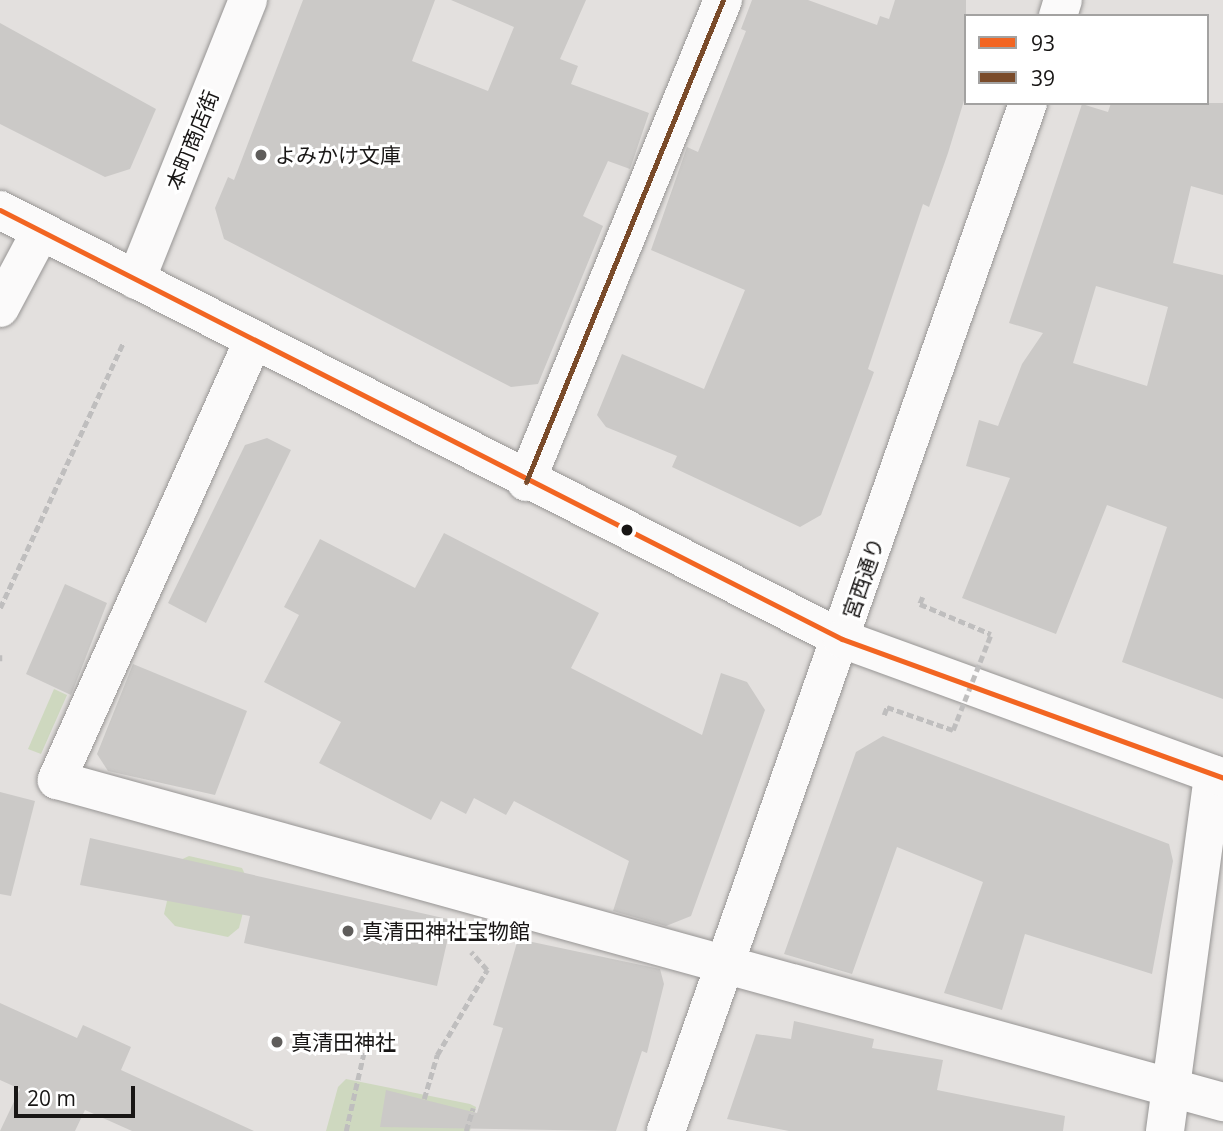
<!DOCTYPE html>
<html>
<head>
<meta charset="utf-8">
<style>
	body { margin:0 }
	#map { position:relative; width:1223px; height:1131px; overflow:hidden; background:#e3e0de; font-family:"Open Sans","Noto Sans JP",sans-serif }
	div>[style] { position:absolute }
	[style*='--x'] { left:calc(var(--x)*1px); top:calc(var(--y)*1px); width:calc(var(--w)*1px); rotate:calc(var(--a)*1deg) }
	.green>* { inset:0; background:#ced8bf }
	.building>* { inset:0; background:#cbc9c7 }
	.path>* { height:4.5px; margin-top:-2.25px; transform-origin:0; background:repeating-linear-gradient(90deg,#bfbebe 0 7px,transparent 0 10.5px) }
	.roads { filter:drop-shadow(0 0 2px #979594) drop-shadow(0 0 2px #979594) }
	.minor>* { height:38px; margin:-19px; padding:0 19px; transform-origin:19px; border-radius:19px; background:#fbfafa }
	.highway>* { height:38px; margin:-19px; padding:0 19px; transform-origin:19px; border-radius:19px; background:#fbfafa }
	.path-bridge>* { height:4.5px; margin-top:-2.25px; transform-origin:0; background:repeating-linear-gradient(90deg,#bfbebe 0 7px,transparent 0 10.5px) }
	.bus-1>* { height:5px; margin:-2.5px; padding:0 2.5px; transform-origin:2.5px; border-radius:2.5px; background:#f26522 }
	.bus-2>* { height:5px; margin:-2.5px; padding:0 2.5px; transform-origin:2.5px; border-radius:2.5px; background:#7a4b2a }
	.dots>* { width:19px; height:19px; translate:-50% -50%; box-sizing:border-box; border:4px solid #fff; border-radius:50% }
	span { translate:-50% -50%; white-space:nowrap; text-align:center; line-height:1.15; -webkit-text-stroke:6px #fff; paint-order:stroke }
	.street-label { font-size:21px; color:#181615 }
	.poi-label { font-size:21px; color:#181615 }
	.left { translate:0 -50%; text-align:left }
	.legend { position:absolute; left:964px; top:14px; width:245px; height:91px; box-sizing:border-box; background:#fff; border:2px solid #a3a2a1; margin:0; padding:9px 12px; list-style:none; font-size:21px; color:#181615 }
	.legend li { display:flex; align-items:center; gap:14px; height:35px }
	.legend b { width:35px; border:2px solid #a3a2a1 }
	.scale { position:absolute; left:14px; top:1086px; width:121px; height:32px; box-sizing:border-box; border:4px solid #181615; border-top:0; padding-left:9px; font-size:21px; line-height:24px; white-space:nowrap; color:#181615; -webkit-text-stroke:5px #fff; paint-order:stroke }
</style>
</head>
<body>
<div id="map">
	<div class="green">
		<div style="clip-path:polygon(54px 689px,67px 695px,41px 754px,28px 749px)"></div>
		<div style="clip-path:polygon(189px 856px,242px 868px,250px 885px,239px 928px,228px 937px,175px 926px,164px 914px,176px 862px)"></div>
		<div style="clip-path:polygon(346px 1079px,470px 1104px,476px 1107px,470px 1131px,326px 1131px,338px 1087px)"></div>
	</div>
	<div class="building">
		<div style="clip-path:polygon(303px 0,435px 0,412px 61px,488px 91px,514px 27px,451px 0,586px 0,560px 59px,578px 66px,571px 84px,649px 113px,630px 169px,608px 161px,583px 216px,603px 226px,538px 384px,511px 387px,224px 239px,215px 208px,228px 177px,234px 180px)"></div>
		<div style="clip-path:polygon(752px 0,808px 0,877px 25px,880px 16px,889px 19px,895px 0,966px 0,966px 94px,948px 153px,929px 207px,923px 204px,868px 369px,874px 372px,821px 515px,800px 527px,672px 467px,677px 456px,606px 427px,597px 415px,622px 354px,704px 389px,745px 290px,651px 250px,687px 147px,698px 152px,746px 31px,741px 29px)"></div>
		<div style="clip-path:polygon(0 23px,156px 109px,130px 169px,105px 177px,0 124px)"></div>
		<div style="clip-path:polygon(evenodd,1111px 103px,1223px 103px,1223px 195px,1191px 186px,1173px 263px,1223px 275px,1223px 699px,1122px 662px,1167px 527px,1107px 505px,1056px 634px,962px 598px,1010px 478px,966px 466px,979px 420px,998px 426px,1022px 364px,1043px 333px,1009px 323px,1082px 104px,1108px 112px,1111px 103px,1096px 286px,1168px 307px,1147px 386px,1073px 363px,1096px 286px)"></div>
		<div style="clip-path:polygon(267px 438px,291px 450px,206px 623px,168px 603px,245px 445px)"></div>
		<div style="clip-path:polygon(444px 533px,599px 613px,571px 668px,702px 735px,721px 673px,747px 682px,765px 710px,691px 916px,666px 926px,613px 911px,629px 861px,514px 801px,506px 815px,474px 798px,466px 814px,441px 801px,431px 820px,319px 763px,341px 722px,264px 682px,299px 615px,284px 607px,320px 539px,415px 588px)"></div>
		<div style="clip-path:polygon(65px 584px,107px 603px,71px 695px,26px 674px)"></div>
		<div style="clip-path:polygon(133px 664px,247px 711px,215px 795px,108px 771px,97px 754px)"></div>
		<div style="clip-path:polygon(883px 736px,1169px 844px,1173px 861px,1152px 974px,1025px 934px,1002px 1010px,944px 993px,983px 882px,897px 847px,852px 974px,784px 954px,856px 752px)"></div>
		<div style="clip-path:polygon(0 792px,35px 801px,11px 896px,0 894px)"></div>
		<div style="clip-path:polygon(90px 838px,452px 920px,437px 986px,244px 943px,250px 916px,80px 885px)"></div>
		<div style="clip-path:polygon(518px 939px,660px 969px,664px 984px,647px 1053px,642px 1051px,616px 1131px,380px 1127px,386px 1090px,477px 1113px,503px 1028px,493px 1025px)"></div>
		<div style="clip-path:polygon(0 1003px,77px 1038px,83px 1025px,131px 1047px,121px 1070px,254px 1131px,132px 1131px,85px 1110px,75px 1131px,0 1131px,20px 1089px,0 1080px)"></div>
		<div style="clip-path:polygon(794px 1021px,874px 1039px,872px 1048px,943px 1060px,937px 1090px,1065px 1116px,1063px 1131px,789px 1131px,727px 1119px,756px 1034px,791px 1039px)"></div>
	</div>
	<div class="path">
		<div style="--x:923;--y:597;--w:8;--a:113"></div>
		<div style="--x:920;--y:604;--w:77;--a:22.9"></div>
		<div style="--x:0;--y:608;--w:294;--a:-65.1"></div>
		<div style="--x:0;--y:655;--w:6;--a:90"></div>
		<div style="--x:884;--y:715;--w:9;--a:-69"></div>
		<div style="--x:887;--y:707;--w:70;--a:19.2"></div>
		<div style="--x:424;--y:1099;--w:46;--a:-73.5"></div>
		<div style="--x:437;--y:1055;--w:99;--a:-59.5"></div>
		<div style="--x:487;--y:970;--w:24;--a:-132"></div>
		<div style="--x:346;--y:1131;--w:90;--a:-77.2"></div>
		<div style="--x:466;--y:1131;--w:24;--a:-73"></div>
	</div>
	<div class="roads">
		<div class="minor">
			<div style="--x:1058;--y:16;--w:17;--a:-73"></div>
			<div style="--x:136;--y:280;--w:302;--a:-68.2"></div>
			<div style="--x:0;--y:308;--w:87;--a:-62"></div>
			<div style="--x:253;--y:341;--w:481;--a:114.1"></div>
			<div style="--x:57;--y:780;--w:1210;--a:15.44"></div>
			<div style="--x:526;--y:482;--w:521;--a:-67.77"></div>
			<div style="--x:666;--y:1131;--w:1090;--a:-70.6"></div>
			<div style="--x:1165;--y:1131;--w:360;--a:-82.3"></div>
		</div>
		<div class="highway">
			<div style="--x:0;--y:210;--w:945;--a:27"></div>
			<div style="--x:842;--y:639;--w:406;--a:20"></div>
		</div>
	</div>
	<div class="path-bridge">
		<div style="--x:953;--y:730;--w:103;--a:-68.4"></div>
	</div>
	<div class="bus-1">
		<div style="--x:0;--y:210;--w:945;--a:27"></div>
		<div style="--x:842;--y:639;--w:406;--a:20"></div>
	</div>
	<div class="bus-2">
		<div style="--x:526;--y:482;--w:521;--a:-67.77"></div>
	</div>
	<div class="dots">
		<div style="left:261px;top:155px;background:#5f5d5b"></div>
		<div style="left:627px;top:530px;background:#181615"></div>
		<div style="left:348px;top:931px;background:#5f5d5b"></div>
		<div style="left:277px;top:1042px;background:#5f5d5b"></div>
	</div>
	<div class="street-label">
		<span style="left:192px;top:140px;rotate:-68deg">本町商店街</span>
		<span style="left:863px;top:578px;rotate:-71deg">宮西通り</span>
	</div>
	<div class="poi-label">
		<span class="left" style="left:275px;top:155px">よみかけ文庫</span>
		<span class="left" style="left:362px;top:931px">真清田神社宝物館</span>
		<span class="left" style="left:291px;top:1042px">真清田神社</span>
	</div>
	<ul class="legend">
	<li><b style="height:9px;background:#f26522"></b>93</li>
	<li><b style="height:9px;background:#7a4b2a"></b>39</li>
	</ul>
	<div class="scale">20 m</div>
</div>
</body>
</html>
